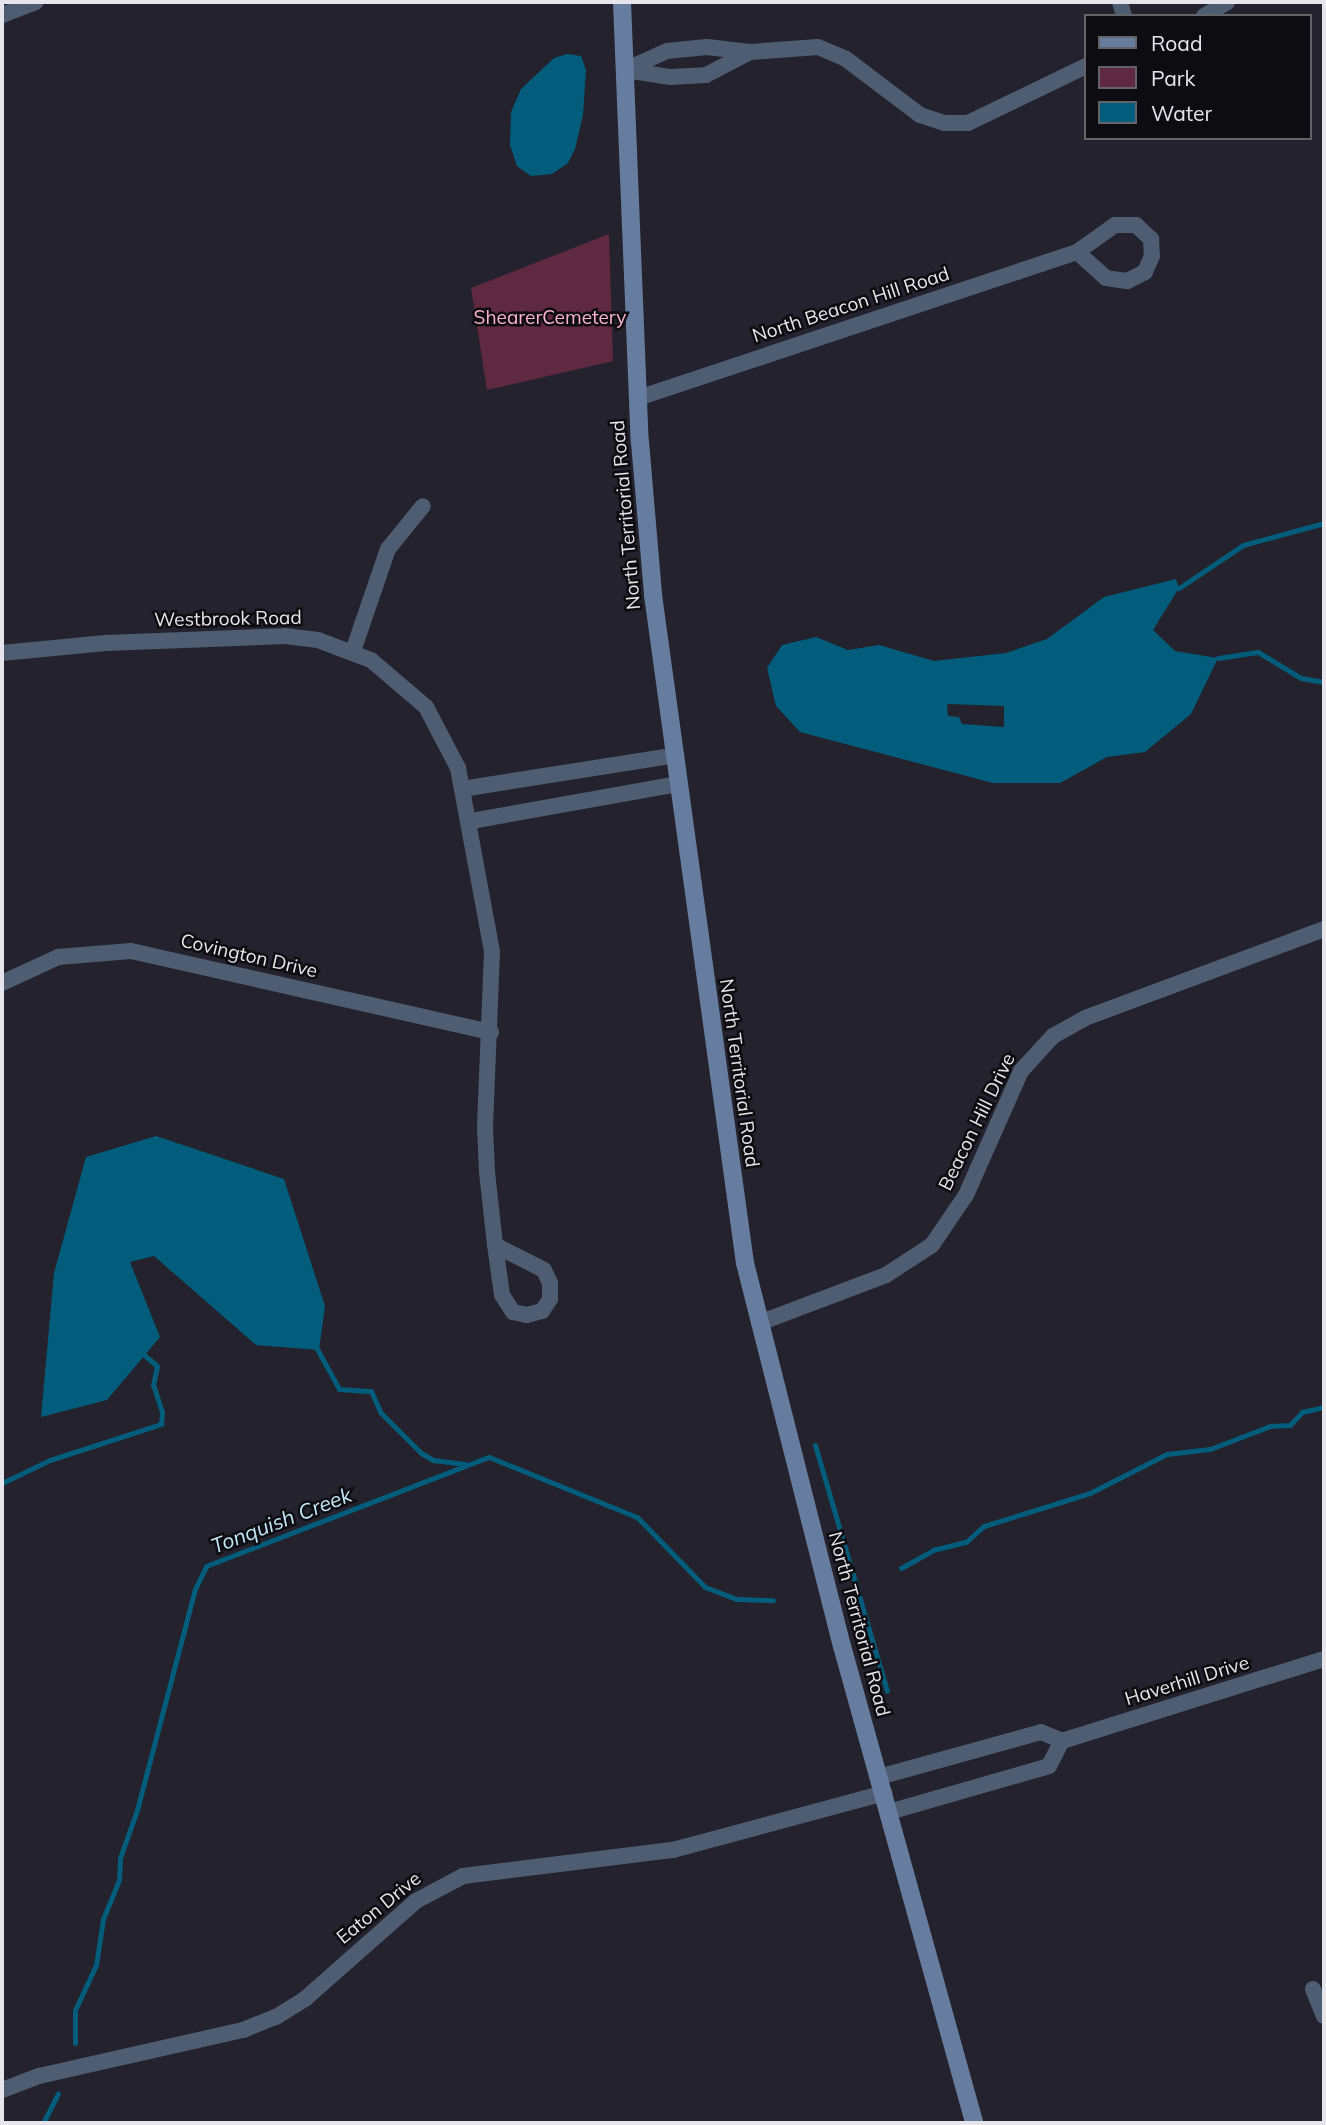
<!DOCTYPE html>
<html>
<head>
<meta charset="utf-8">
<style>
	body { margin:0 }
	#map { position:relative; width:1326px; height:2125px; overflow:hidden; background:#24232d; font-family:Mulish,sans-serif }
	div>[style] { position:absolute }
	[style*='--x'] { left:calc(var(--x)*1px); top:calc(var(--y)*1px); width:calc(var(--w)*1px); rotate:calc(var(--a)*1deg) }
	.green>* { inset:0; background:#602942 }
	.water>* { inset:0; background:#015d7b }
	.stream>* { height:5px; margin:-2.5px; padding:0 2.5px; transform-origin:2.5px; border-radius:2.5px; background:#015d7b }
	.minor>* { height:16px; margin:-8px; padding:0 8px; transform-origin:8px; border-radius:8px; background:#4f5d73 }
	.secondary>* { height:18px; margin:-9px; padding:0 9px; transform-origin:9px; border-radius:9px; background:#677d9f }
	span { translate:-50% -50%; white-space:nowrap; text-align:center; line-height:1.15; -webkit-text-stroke:5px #0d0d11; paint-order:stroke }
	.street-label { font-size:19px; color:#e6e5ec }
	.park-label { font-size:19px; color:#fdb3d0 }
	.water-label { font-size:21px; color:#c0e6f8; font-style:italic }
	.frame { position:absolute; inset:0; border:4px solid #e6e5ec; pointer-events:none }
	.legend { position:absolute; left:1084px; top:14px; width:228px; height:126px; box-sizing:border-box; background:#0d0d11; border:2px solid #646369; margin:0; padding:9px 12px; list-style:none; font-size:21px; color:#e6e5ec }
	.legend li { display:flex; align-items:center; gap:14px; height:35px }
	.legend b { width:35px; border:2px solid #646369 }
</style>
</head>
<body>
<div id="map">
	<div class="green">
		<div style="clip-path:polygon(609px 234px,613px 361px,487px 390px,471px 288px)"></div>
	</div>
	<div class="water">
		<div style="clip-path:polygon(567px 54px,581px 56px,586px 70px,583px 115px,575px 149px,568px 163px,552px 174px,531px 176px,517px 166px,510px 145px,511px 112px,521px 89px,554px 58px)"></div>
		<div style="clip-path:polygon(evenodd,1176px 579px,1179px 588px,1153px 630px,1175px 651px,1218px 658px,1191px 714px,1145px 752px,1107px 757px,1060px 783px,993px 783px,800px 732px,776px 706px,767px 668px,782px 645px,816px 637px,848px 650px,879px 645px,934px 661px,1006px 653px,1047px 639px,1104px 597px,1176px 579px,947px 704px,1004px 706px,1004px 727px,962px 724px,959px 717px,948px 716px,947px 704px)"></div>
		<div style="clip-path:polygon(156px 1136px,284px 1179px,325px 1306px,319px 1350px,256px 1345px,154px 1256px,130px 1262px,160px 1337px,107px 1400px,41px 1417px,54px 1273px,86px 1157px)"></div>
	</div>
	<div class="stream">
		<div style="--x:1179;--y:588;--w:77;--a:-33.9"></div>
		<div style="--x:1243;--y:545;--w:84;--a:-15.2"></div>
		<div style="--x:1218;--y:658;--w:40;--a:-8.5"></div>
		<div style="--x:1258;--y:652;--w:50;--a:31.2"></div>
		<div style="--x:1301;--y:678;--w:23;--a:10"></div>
		<div style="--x:315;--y:1345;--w:50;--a:61.4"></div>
		<div style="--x:339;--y:1389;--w:32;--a:4"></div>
		<div style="--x:371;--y:1391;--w:24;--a:66"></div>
		<div style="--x:381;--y:1413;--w:57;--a:45"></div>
		<div style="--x:421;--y:1453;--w:14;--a:30"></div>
		<div style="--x:433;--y:1460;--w:32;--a:7"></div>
		<div style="--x:815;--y:1445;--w:256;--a:73.7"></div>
		<div style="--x:2;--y:1483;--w:53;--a:-25.6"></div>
		<div style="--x:50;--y:1460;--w:117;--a:-18"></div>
		<div style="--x:161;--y:1424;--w:12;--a:-85"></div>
		<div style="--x:162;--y:1412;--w:28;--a:-108"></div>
		<div style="--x:153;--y:1385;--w:19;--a:-78"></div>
		<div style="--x:157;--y:1366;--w:21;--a:-139"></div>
		<div style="--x:901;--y:1568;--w:37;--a:-29"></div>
		<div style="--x:933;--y:1550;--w:34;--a:-14"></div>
		<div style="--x:966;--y:1542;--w:24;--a:-42"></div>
		<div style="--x:984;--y:1526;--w:111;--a:-17.3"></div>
		<div style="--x:1090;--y:1493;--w:86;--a:-26.9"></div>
		<div style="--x:1167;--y:1454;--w:43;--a:-6.6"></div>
		<div style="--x:1210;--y:1449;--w:64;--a:-21"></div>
		<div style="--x:1270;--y:1426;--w:20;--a:-3"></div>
		<div style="--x:1290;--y:1425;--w:18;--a:-47"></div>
		<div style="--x:1302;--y:1412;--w:23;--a:-13"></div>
		<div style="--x:75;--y:2043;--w:33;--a:-90"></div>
		<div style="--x:75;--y:2010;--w:50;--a:-65"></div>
		<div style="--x:96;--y:1965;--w:47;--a:-81.3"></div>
		<div style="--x:103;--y:1919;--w:42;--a:-67.7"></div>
		<div style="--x:119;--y:1880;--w:22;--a:-87"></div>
		<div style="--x:120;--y:1858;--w:51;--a:-70.5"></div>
		<div style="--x:137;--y:1810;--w:228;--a:-75.3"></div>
		<div style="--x:195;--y:1589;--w:25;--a:-64"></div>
		<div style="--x:206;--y:1566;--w:303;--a:-21.1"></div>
		<div style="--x:489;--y:1457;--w:160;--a:22.1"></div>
		<div style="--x:637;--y:1517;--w:98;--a:45.8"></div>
		<div style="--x:705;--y:1587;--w:34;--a:21"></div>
		<div style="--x:737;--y:1599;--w:36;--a:2"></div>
		<div style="--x:43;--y:2123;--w:33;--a:-63"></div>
	</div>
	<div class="minor">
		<div style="--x:1120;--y:2;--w:15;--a:74"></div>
		<div style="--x:2;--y:15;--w:36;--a:-21"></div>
		<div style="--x:1204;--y:16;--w:27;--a:-31"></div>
		<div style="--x:625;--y:70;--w:46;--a:-24.3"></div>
		<div style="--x:667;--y:51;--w:40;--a:-5.7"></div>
		<div style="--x:707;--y:47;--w:43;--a:6.6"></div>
		<div style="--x:750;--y:52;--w:68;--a:-4.2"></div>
		<div style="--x:818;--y:47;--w:30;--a:23"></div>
		<div style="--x:846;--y:59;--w:93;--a:37.1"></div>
		<div style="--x:920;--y:115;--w:26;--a:18"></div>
		<div style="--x:945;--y:123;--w:23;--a:0"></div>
		<div style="--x:968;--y:123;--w:131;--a:-25.8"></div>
		<div style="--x:626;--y:70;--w:45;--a:9"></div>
		<div style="--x:670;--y:77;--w:36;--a:-3"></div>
		<div style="--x:706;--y:75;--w:50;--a:-27.6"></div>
		<div style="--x:638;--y:398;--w:463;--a:-18.4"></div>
		<div style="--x:1077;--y:252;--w:47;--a:-35.4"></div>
		<div style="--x:1115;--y:225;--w:21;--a:0"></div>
		<div style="--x:1136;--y:225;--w:21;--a:43"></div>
		<div style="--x:1151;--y:239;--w:17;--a:87"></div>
		<div style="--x:1152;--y:256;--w:17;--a:114"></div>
		<div style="--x:1145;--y:272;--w:20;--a:153"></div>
		<div style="--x:1127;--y:281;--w:21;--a:-172"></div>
		<div style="--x:1106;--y:278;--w:39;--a:-138"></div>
		<div style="--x:353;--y:651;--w:108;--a:-71.1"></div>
		<div style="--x:388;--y:549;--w:55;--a:-50.9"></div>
		<div style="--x:2;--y:653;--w:104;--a:-5.5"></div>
		<div style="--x:106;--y:643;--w:179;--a:-2.2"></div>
		<div style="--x:285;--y:636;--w:33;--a:7"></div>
		<div style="--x:318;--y:640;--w:57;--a:20.7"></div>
		<div style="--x:371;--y:660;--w:72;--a:40.5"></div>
		<div style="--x:426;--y:707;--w:69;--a:62.3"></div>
		<div style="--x:458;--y:768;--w:187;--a:79.5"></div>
		<div style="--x:492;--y:952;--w:177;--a:92.3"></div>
		<div style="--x:485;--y:1129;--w:43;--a:87.3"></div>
		<div style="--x:487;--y:1172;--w:73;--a:83.7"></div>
		<div style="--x:495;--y:1245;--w:50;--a:82"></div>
		<div style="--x:502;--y:1295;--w:20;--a:57"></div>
		<div style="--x:513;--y:1312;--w:14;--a:12"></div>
		<div style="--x:527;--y:1315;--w:16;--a:-15"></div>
		<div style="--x:542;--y:1311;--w:14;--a:-56"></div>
		<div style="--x:550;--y:1299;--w:16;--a:-90"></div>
		<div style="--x:550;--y:1283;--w:14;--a:-115"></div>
		<div style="--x:544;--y:1270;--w:55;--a:-153"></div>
		<div style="--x:462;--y:789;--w:217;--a:-9"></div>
		<div style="--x:471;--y:821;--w:211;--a:-10.1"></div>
		<div style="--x:2;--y:983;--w:62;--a:-24.9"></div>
		<div style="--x:58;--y:957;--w:73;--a:-4.7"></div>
		<div style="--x:131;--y:951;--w:369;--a:12.7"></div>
		<div style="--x:759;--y:1323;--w:136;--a:-20.7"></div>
		<div style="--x:886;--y:1275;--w:55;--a:-33.1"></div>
		<div style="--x:932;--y:1245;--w:60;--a:-55.8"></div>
		<div style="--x:966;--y:1195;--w:136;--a:-66.1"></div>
		<div style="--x:1021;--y:1071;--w:47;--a:-47.6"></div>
		<div style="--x:1053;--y:1036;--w:37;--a:-29"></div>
		<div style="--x:1085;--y:1018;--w:255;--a:-20.4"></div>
		<div style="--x:879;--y:1777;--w:168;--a:-15.5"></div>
		<div style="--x:1041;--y:1732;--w:23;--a:23"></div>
		<div style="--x:1062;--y:1741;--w:275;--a:-17.4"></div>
		<div style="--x:889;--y:1812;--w:166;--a:-16"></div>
		<div style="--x:1049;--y:1766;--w:28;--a:-63"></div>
		<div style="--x:1313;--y:1989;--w:29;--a:68"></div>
		<div style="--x:2;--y:2090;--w:40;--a:-21"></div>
		<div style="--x:39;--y:2076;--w:209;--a:-12.7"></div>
		<div style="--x:243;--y:2030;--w:35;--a:-22"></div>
		<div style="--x:276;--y:2017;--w:36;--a:-32"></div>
		<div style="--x:306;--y:1998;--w:147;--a:-41.4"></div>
		<div style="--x:416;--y:1901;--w:53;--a:-28"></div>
		<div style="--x:463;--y:1876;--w:212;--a:-7.1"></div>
		<div style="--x:673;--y:1850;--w:219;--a:-15.1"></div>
	</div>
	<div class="secondary">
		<div style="--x:622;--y:2;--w:440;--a:87.7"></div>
		<div style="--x:640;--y:442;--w:154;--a:85.1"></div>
		<div style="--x:653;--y:595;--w:674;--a:82.16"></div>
		<div style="--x:745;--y:1263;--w:395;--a:75.8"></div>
		<div style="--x:842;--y:1646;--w:495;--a:74.5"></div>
	</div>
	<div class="street-label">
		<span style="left:851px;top:305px;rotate:-18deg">North Beacon Hill Road</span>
		<span style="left:626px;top:515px;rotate:-95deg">North Territorial Road</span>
		<span style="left:228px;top:619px;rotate:-1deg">Westbrook Road</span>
		<span style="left:249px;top:956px;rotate:13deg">Covington Drive</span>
		<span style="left:739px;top:1073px;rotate:82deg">North Territorial Road</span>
		<span style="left:977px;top:1122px;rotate:-64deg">Beacon Hill Drive</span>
		<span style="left:859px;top:1624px;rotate:75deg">North Territorial Road</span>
		<span style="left:1187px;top:1681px;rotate:-17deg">Haverhill Drive</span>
		<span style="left:379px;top:1908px;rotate:-39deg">Eaton Drive</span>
	</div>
	<div class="park-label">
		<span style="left:550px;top:318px">ShearerCemetery</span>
	</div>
	<div class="water-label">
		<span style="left:281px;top:1520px;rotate:-21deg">Tonquish Creek</span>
	</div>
	<div class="frame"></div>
	<ul class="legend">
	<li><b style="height:9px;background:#677d9f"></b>Road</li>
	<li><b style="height:19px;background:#602942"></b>Park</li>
	<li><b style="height:19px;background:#015d7b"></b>Water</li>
	</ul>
</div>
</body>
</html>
